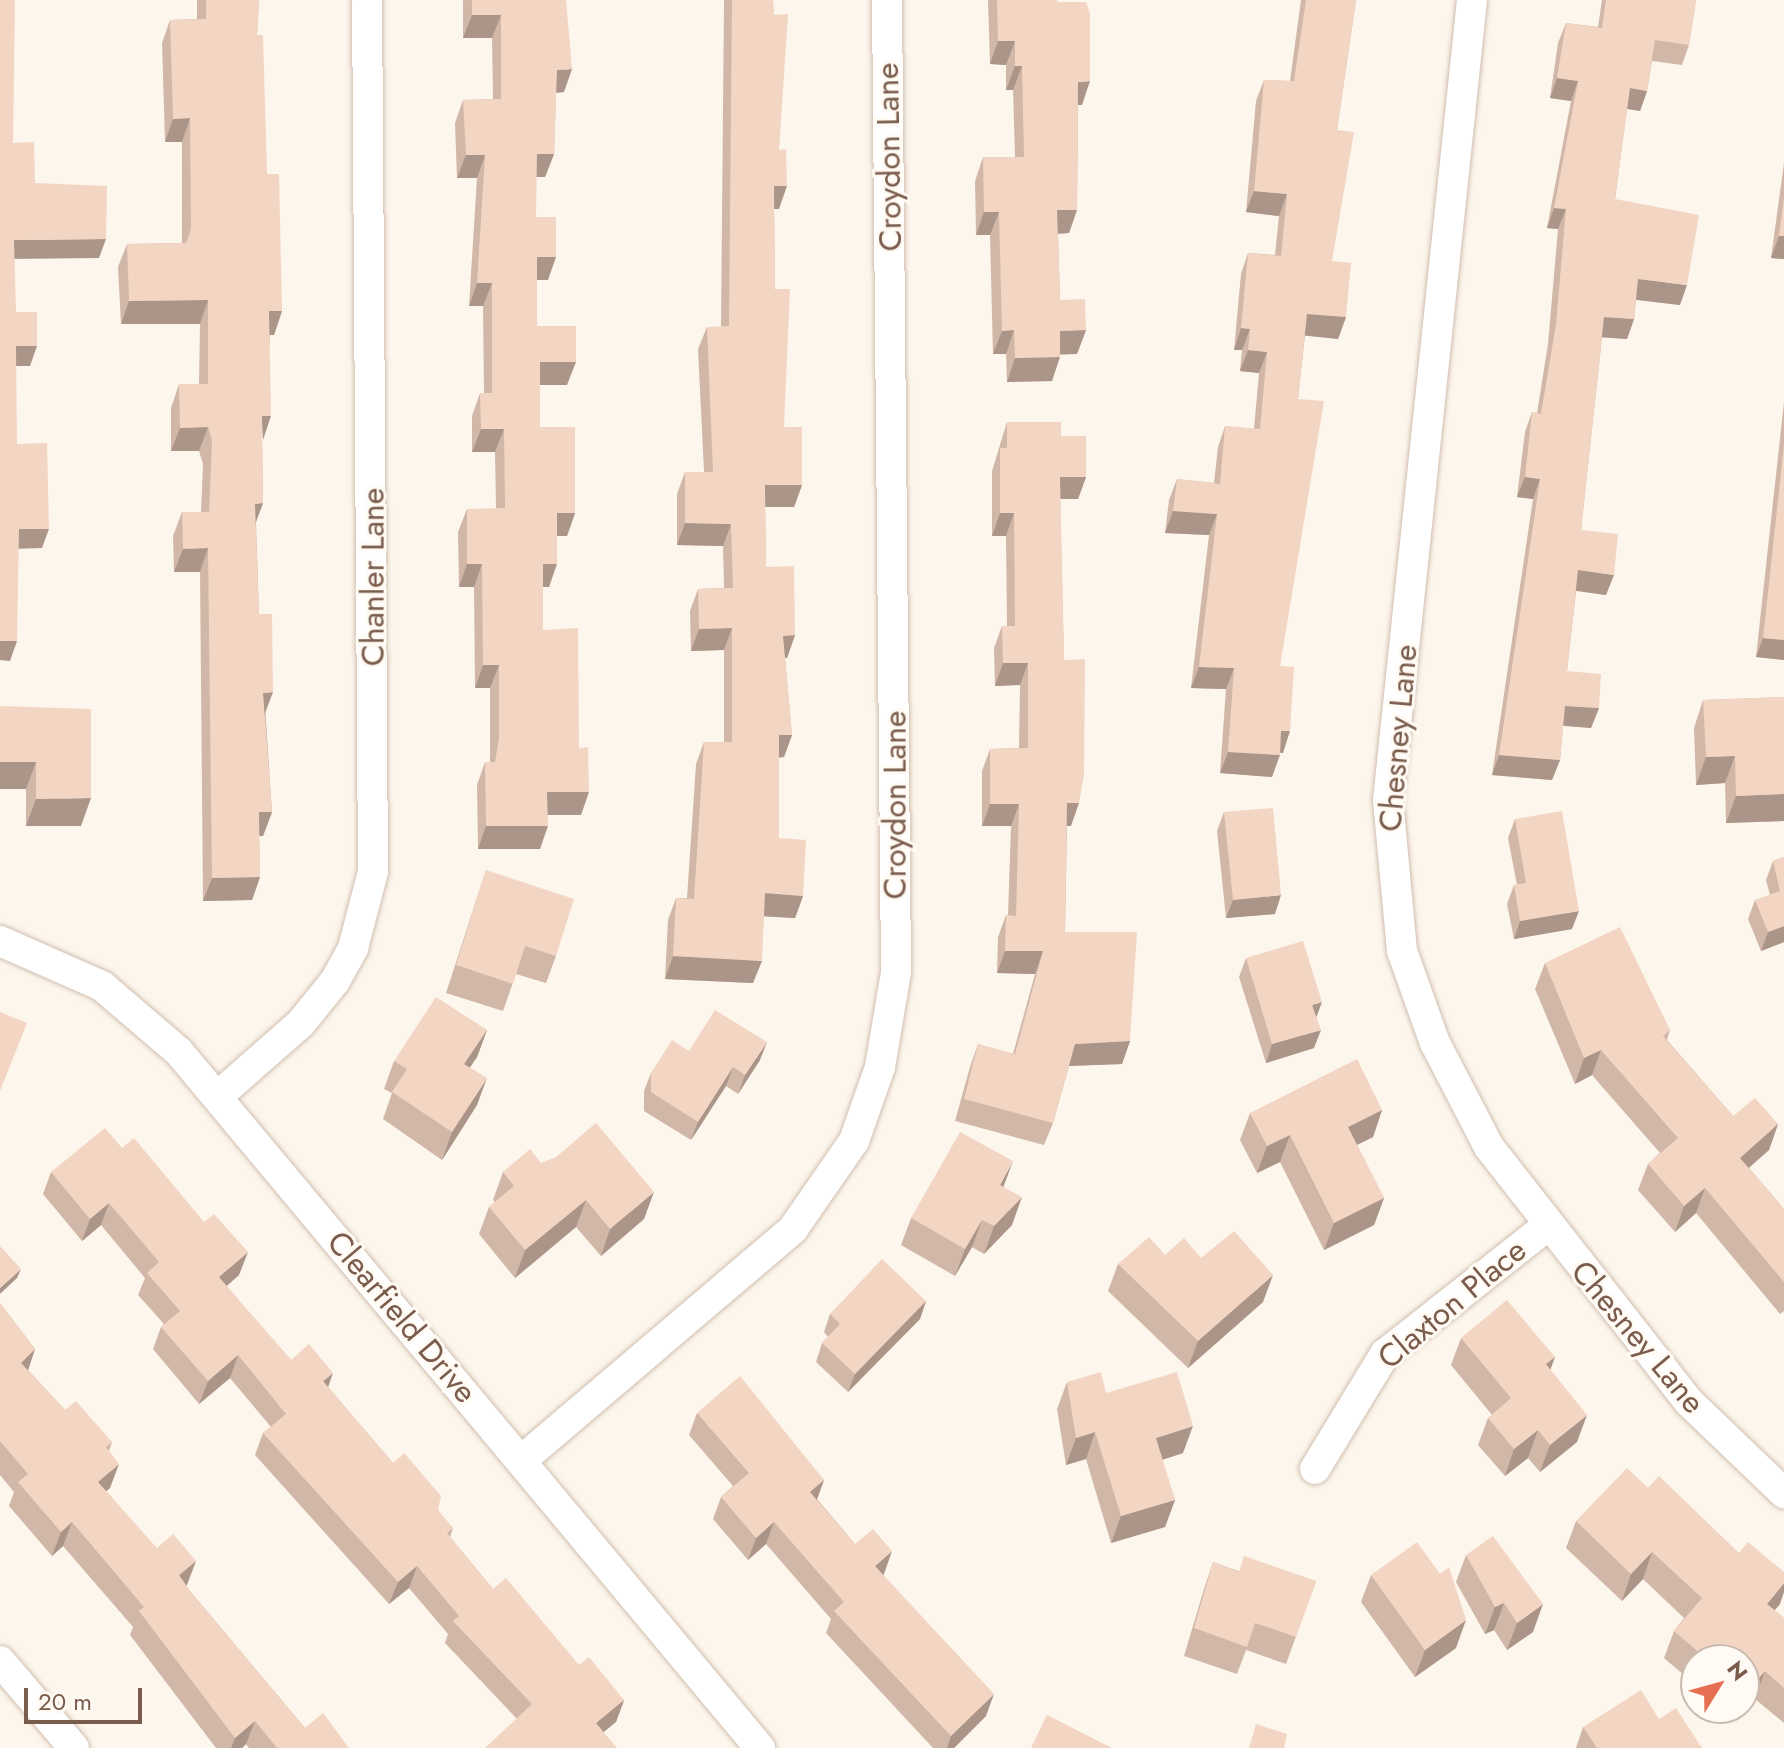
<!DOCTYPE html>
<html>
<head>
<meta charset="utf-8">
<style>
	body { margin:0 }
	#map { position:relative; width:1784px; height:1748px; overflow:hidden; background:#fdf6ec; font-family:Jost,sans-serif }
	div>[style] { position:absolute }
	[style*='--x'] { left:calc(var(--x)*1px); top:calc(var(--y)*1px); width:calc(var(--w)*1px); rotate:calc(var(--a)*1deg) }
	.roads { filter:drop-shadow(0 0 2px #d1beb0) drop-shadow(0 0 2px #d1beb0) }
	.minor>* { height:30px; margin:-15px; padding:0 15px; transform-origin:15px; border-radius:15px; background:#fff }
	.wall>* { inset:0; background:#d1b7a8 }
	.shaded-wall>* { inset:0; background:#aa9588 }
	.building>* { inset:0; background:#f3d5c3 }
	span { translate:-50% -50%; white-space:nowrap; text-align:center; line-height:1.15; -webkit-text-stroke:6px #fffaf3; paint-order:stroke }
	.street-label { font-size:32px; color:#7a5c4d }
	.north { position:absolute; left:1680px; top:1644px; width:80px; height:80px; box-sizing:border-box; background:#fffaf3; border:2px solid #cabbb1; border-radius:50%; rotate:53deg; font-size:22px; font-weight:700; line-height:32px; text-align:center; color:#7a5c4d }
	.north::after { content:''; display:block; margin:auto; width:28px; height:36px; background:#e76f51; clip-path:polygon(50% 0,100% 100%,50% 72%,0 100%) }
	.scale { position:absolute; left:24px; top:1688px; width:118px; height:36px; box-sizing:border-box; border:4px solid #7a5c4d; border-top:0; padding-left:10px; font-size:24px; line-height:28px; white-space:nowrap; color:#7a5c4d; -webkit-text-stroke:6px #fffaf3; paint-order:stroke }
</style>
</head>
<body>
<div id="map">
	<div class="roads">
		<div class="minor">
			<div style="--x:1472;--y:0;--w:804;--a:95.99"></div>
			<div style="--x:1388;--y:800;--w:152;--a:84.7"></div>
			<div style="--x:1402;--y:951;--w:98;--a:70.3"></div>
			<div style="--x:1435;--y:1043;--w:117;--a:62.6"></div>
			<div style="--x:1489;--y:1147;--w:324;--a:51.9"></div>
			<div style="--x:1689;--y:1402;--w:132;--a:43.8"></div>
			<div style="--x:0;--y:941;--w:111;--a:23.8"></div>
			<div style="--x:102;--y:986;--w:101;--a:40.6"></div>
			<div style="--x:179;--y:1052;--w:907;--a:50.15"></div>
			<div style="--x:217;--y:1097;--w:112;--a:-41.4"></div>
			<div style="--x:301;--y:1023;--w:54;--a:-51"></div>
			<div style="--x:335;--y:981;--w:38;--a:-61"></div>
			<div style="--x:353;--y:948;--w:79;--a:-75.3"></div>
			<div style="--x:373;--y:872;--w:872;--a:-90.39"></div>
			<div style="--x:523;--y:1459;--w:355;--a:-40.4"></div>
			<div style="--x:793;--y:1229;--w:107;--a:-55.3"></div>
			<div style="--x:854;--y:1141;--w:78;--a:-70.6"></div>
			<div style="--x:880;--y:1067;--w:96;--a:-80.4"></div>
			<div style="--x:896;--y:972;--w:972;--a:-90.53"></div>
			<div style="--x:1315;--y:1469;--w:135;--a:-58.7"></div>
			<div style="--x:1385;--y:1354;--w:205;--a:-38.3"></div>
			<div style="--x:0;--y:1661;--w:114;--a:49.6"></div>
		</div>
	</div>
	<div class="wall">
		<div style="clip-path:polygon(197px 0,259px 0,257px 35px,267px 174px,282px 311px,274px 335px,270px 335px,262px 440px,263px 503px,256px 522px,259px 614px,272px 812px,263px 836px,259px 836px,260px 877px,252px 900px,203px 901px,200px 572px,174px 572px,173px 536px,182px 512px,201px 512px,203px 464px,199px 451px,171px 451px,171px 408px,179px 384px,199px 384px,200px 324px,121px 324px,118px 267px,127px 244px,182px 243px,182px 142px,165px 142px,162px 43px,170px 20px,197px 19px)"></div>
		<div style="clip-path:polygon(463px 0,566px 0,564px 92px,556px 93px,554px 154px,545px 177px,536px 177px,536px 217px,548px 280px,537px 280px,537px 326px,567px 385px,540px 385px,540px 427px,575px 513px,567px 536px,557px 536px,549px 587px,543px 587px,543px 630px,579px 748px,581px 815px,548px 815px,540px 849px,478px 849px,477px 785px,485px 762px,490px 762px,490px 688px,475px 688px,474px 587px,459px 587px,458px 532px,467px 509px,496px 509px,495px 452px,472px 452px,472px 416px,480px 393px,484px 393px,483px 306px,469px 306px,477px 178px,457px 178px,455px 123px,463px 100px,493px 99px,492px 38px,463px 38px)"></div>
		<div style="clip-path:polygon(724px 0,773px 0,779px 150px,779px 209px,774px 209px,775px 289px,784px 427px,802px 485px,794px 507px,765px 507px,766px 567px,795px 635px,787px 658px,785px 658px,792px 735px,784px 757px,779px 758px,779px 838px,803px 896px,795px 918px,764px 916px,753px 983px,665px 979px,668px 920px,676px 898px,687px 898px,696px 764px,704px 742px,724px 742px,724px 650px,691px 651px,690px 611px,698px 589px,724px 588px,723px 546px,677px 545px,677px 494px,685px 472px,704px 472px,698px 349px,707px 327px,721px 327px)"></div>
		<div style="clip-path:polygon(988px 0,1057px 0,1082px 105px,1078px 105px,1077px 210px,1069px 233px,1058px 234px,1060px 300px,1086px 330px,1077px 354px,1060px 354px,1052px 381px,1007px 382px,1006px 354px,993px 354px,990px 235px,976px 235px,975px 181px,983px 157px,1015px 157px,1013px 90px,1006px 90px,1006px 65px,990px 64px)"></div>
		<div style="clip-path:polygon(1301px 0,1356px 0,1337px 130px,1332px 261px,1346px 317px,1338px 339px,1305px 335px,1298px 399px,1280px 666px,1283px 753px,1280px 752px,1272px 777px,1220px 773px,1226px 689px,1191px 688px,1209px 535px,1165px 533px,1169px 500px,1177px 479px,1214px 483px,1218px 447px,1225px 426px,1254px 429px,1259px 373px,1240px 371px,1242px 350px,1234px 350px,1241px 274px,1248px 253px,1275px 255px,1279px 216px,1246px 212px,1256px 101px,1264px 80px,1290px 81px)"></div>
		<div style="clip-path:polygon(1602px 0,1696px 0,1689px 45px,1682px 65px,1652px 61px,1647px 91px,1640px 111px,1627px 109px,1615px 199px,1680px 305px,1636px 300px,1634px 319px,1627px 339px,1602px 337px,1581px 530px,1606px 595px,1576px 591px,1567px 671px,1599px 708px,1591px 728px,1563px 726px,1560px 760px,1552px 780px,1492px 775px,1533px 499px,1517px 497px,1525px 432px,1532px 412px,1537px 413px,1548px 344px,1558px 229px,1547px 228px,1571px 101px,1550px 98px,1558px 43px,1566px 23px,1598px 27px)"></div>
		<div style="clip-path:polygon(1784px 163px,1784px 259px,1771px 258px)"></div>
		<div style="clip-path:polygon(1784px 402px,1784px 660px,1756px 657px)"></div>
		<div style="clip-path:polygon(1007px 422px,1061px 436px,1086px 477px,1078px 499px,1060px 499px,1064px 660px,1071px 826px,1067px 826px,1065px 932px,1130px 1041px,1122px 1064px,1069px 1066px,1053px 1123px,1044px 1145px,955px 1121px,970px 1067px,978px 1044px,1013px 1054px,1035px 974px,997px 973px,998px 937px,1006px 915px,1008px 915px,1011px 826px,982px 826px,982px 771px,990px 749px,1019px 748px,1020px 685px,995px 686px,994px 648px,1002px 626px,1007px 626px,1006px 536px,992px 536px,992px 471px)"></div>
		<div style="clip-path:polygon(1784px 697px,1784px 821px,1726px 823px,1725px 783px,1696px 785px,1694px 728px,1703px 700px)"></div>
		<div style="clip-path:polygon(0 706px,81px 826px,26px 826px,26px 789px)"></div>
		<div style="clip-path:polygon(1224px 812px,1275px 914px,1226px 918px,1217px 831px)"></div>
		<div style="clip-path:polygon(1515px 819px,1572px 929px,1514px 939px,1507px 904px,1514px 885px,1517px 885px,1508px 838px)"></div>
		<div style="clip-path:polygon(1784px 857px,1784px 942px,1761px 951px,1748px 919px,1755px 900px,1770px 895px,1766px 880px,1773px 861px)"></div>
		<div style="clip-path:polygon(486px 870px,556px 956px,546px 983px,516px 974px,503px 1011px,446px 993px)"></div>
		<div style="clip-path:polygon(1246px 958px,1314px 1048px,1266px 1063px,1239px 977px)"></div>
		<div style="clip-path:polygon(1545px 963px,1670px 1030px,1667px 1040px,1733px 1116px,1778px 1124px,1769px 1150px,1749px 1168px,1784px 1209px,1784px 1311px,1780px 1314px,1696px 1213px,1675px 1232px,1638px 1190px,1648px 1164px,1660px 1153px,1592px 1075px,1575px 1084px,1535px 989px)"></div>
		<div style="clip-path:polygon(487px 1030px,477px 1057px,470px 1067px,477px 1105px,442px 1160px,383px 1119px,392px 1093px,384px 1089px,394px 1061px)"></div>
		<div style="clip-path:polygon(689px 1051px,760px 1060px,738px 1094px,726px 1086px,691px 1140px,644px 1111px,644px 1091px,651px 1073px)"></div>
		<div style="clip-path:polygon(1382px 1110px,1373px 1137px,1357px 1145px,1384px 1198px,1374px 1225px,1324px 1250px,1280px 1162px,1257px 1173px,1240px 1140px,1250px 1113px)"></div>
		<div style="clip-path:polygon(122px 1148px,239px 1275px,226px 1286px,291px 1360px,328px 1387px,393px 1463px,453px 1528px,450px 1537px,493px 1589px,579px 1665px,624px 1700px,616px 1722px,517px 1719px,445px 1643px,448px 1634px,409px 1588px,389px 1604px,255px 1455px,263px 1433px,271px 1427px,230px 1378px,199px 1404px,153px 1349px,161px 1327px,164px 1324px,138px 1295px,145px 1278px,101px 1225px,82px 1241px,43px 1194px,51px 1172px)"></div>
		<div style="clip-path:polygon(541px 1163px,644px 1219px,601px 1256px,576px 1227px,515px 1278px,479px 1234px,489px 1207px,495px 1202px,493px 1200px,503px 1172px)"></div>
		<div style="clip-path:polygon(1004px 1187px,1012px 1225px,984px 1254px,972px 1247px,955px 1276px,901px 1245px,911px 1218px)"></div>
		<div style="clip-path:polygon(1165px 1255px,1201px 1258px,1263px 1302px,1188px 1368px,1108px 1291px,1118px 1264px)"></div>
		<div style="clip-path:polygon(926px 1301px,920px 1319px,848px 1392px,816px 1362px,822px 1343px,828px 1337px,824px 1332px,830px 1314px)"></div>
		<div style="clip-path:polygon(0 1303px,35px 1349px,28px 1370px,65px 1410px,112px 1442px,109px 1451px,110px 1488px,106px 1491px,305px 1728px,349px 1748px,249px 1748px,246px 1744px,242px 1748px,216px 1748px,130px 1635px,133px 1627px,63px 1546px,52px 1556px,9px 1506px,14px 1492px,0 1475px)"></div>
		<div style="clip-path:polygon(1461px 1338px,1555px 1357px,1550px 1370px,1577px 1442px,1540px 1472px,1528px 1458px,1505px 1476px,1478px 1445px,1488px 1418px,1492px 1415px,1451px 1365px)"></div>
		<div style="clip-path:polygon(1067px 1382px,1106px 1393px,1183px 1453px,1162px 1460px,1175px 1500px,1165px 1527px,1111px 1543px,1086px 1459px,1066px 1465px,1057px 1409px)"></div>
		<div style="clip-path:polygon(697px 1413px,824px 1480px,817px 1499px,855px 1544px,884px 1574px,883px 1575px,986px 1716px,954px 1748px,933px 1748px,826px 1633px,831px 1619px,766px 1544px,748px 1560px,713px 1519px,721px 1497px,733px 1486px,689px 1435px)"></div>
		<div style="clip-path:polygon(1648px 1488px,1780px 1604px,1774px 1610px,1784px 1618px,1784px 1723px,1755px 1699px,1743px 1713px,1738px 1708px,1744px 1708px,1744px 1660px,1696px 1660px,1696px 1678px,1692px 1682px,1664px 1658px,1674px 1631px,1684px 1618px,1643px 1579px,1622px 1601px,1566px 1548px,1576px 1521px)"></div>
		<div style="clip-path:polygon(1466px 1555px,1533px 1632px,1507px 1650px,1494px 1630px,1485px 1634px,1456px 1582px)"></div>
		<div style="clip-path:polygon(1213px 1562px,1238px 1571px,1316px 1581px,1286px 1664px,1246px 1650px,1237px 1674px,1184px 1656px,1204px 1589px)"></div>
		<div style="clip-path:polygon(1371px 1575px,1456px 1648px,1415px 1677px,1361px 1602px)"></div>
		<div style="clip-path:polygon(1659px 1719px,1702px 1748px,1576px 1748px,1583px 1727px)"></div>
	</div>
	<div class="shaded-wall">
		<div style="clip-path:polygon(472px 15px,501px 15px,492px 38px,463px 38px)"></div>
		<div style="clip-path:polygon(998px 41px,1015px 41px,1006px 65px,990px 64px)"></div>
		<div style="clip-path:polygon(1015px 66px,1022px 66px,1013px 90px,1006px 90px)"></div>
		<div style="clip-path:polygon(572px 69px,564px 92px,549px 93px,557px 70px)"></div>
		<div style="clip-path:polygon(1557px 78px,1578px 81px,1571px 101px,1550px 98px)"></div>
		<div style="clip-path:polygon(1090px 81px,1082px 105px,1069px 105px,1078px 82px)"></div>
		<div style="clip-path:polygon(1630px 88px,1647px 91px,1640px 111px,1622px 108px)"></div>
		<div style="clip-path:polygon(190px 118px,182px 142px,165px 142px,173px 119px)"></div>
		<div style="clip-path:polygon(537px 154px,554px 154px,545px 177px,528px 177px)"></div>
		<div style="clip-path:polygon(466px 155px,485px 155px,477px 178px,457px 178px)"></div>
		<div style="clip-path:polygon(774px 186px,787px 186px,779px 209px,765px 209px)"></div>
		<div style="clip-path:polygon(1254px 191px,1287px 194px,1279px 216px,1246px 212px)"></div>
		<div style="clip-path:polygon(1554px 208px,1566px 209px,1558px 229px,1547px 228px)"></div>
		<div style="clip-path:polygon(1057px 210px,1077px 210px,1069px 233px,1048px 234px)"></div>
		<div style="clip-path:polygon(984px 212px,999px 212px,990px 235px,976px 235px)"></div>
		<div style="clip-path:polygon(1779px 236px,1784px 236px,1784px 259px,1771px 258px)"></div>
		<div style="clip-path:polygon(106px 239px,99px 258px,7px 259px,14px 240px)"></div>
		<div style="clip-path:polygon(537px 257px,556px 257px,548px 280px,528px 280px)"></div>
		<div style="clip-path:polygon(1638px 279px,1687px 285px,1680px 305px,1630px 299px)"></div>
		<div style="clip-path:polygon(477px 283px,492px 283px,483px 306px,469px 306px)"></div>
		<div style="clip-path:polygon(208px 300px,200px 324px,121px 324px,129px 301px)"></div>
		<div style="clip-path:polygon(269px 311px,282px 311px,274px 335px,260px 335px)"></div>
		<div style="clip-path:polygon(1307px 314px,1346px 317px,1338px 339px,1299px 335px)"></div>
		<div style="clip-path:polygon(1604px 317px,1634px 319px,1627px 339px,1597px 337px)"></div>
		<div style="clip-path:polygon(1241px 328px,1250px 329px,1242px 350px,1234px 350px)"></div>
		<div style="clip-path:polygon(1014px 330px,1006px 354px,993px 354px,1002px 331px)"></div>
		<div style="clip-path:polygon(1086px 330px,1077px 354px,1051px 355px,1060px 331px)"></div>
		<div style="clip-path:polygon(16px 346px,37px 346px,30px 366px,8px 366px)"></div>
		<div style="clip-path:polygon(1248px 350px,1267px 352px,1259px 373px,1240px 371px)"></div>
		<div style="clip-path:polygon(1060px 357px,1052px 381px,1007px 382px,1015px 358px)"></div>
		<div style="clip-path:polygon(540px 362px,576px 362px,567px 385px,532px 385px)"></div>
		<div style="clip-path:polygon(262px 416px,271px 416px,263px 440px)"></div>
		<div style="clip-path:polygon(208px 427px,199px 451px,171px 451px,180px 428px)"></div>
		<div style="clip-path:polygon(481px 429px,504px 429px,495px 452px,472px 452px)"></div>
		<div style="clip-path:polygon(1060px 477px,1086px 477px,1078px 499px,1052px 499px)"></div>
		<div style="clip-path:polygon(1525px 477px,1540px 479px,1533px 499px,1517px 497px)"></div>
		<div style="clip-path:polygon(765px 485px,802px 485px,794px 507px,757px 507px)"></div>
		<div style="clip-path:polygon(263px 503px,254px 527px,255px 504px)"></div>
		<div style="clip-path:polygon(1173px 511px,1217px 514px,1209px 535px,1165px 533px)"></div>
		<div style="clip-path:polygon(557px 513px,575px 513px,567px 536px,548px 536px)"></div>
		<div style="clip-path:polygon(1000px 513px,1014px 513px,1006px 536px,992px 536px)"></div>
		<div style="clip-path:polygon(685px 523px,731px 524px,723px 546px,677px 545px)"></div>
		<div style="clip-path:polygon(19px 529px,49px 529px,42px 548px,12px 549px)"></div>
		<div style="clip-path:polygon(208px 548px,200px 572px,174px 572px,183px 549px)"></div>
		<div style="clip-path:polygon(467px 564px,482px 564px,474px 587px,459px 587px)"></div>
		<div style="clip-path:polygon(543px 564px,557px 564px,549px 587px,534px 587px)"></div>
		<div style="clip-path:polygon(1578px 570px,1614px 575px,1606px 595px,1571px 590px)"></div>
		<div style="clip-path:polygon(732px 628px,724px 650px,691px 651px,699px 629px)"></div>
		<div style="clip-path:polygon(795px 635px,787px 658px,775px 658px,783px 636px)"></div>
		<div style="clip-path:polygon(1763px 638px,1784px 640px,1784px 660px,1756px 657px)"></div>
		<div style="clip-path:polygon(0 641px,17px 641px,10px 661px,0 660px)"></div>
		<div style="clip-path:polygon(1003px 663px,1028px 663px,1020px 685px,995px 686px)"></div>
		<div style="clip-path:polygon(483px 665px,499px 665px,490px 688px,475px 688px)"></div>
		<div style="clip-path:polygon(1199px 667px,1234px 668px,1226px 689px,1191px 688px)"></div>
		<div style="clip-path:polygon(273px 692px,264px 716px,263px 693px)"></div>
		<div style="clip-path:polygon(1565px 706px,1599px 708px,1591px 728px,1557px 725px)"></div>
		<div style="clip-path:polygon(1281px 731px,1290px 731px,1283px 753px,1273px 752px)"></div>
		<div style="clip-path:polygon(779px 735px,792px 735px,784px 757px,771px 758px)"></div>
		<div style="clip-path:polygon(1228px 752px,1280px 755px,1272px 777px,1220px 773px)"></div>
		<div style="clip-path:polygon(1499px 755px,1560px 760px,1552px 780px,1492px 775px)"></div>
		<div style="clip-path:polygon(1735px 756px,1725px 783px,1696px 785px,1706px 757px)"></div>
		<div style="clip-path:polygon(0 762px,36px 762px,26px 789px,0 789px)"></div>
		<div style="clip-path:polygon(547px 792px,589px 792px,581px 815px,539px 815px)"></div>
		<div style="clip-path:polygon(1784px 794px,1784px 821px,1726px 823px,1736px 796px)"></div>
		<div style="clip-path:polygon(91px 798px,81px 826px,26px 826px,36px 799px)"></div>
		<div style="clip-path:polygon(1067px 803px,1079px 803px,1071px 826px,1059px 826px)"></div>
		<div style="clip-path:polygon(990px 804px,1019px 804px,1011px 826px,982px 826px)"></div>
		<div style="clip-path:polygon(259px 812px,272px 812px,263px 836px,250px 836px)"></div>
		<div style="clip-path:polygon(486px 826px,548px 826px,540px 849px,478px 849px)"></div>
		<div style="clip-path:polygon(260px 877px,252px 900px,203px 901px,212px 878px)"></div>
		<div style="clip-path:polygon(765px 893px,803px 896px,795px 918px,757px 916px)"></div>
		<div style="clip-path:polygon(1281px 895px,1275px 914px,1226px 918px,1233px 900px)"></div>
		<div style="clip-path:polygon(1579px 911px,1572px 929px,1514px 939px,1520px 921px)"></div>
		<div style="clip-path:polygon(1784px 926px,1784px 942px,1761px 951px,1768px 932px)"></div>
		<div style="clip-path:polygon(1005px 951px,1043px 951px,1035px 974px,997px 973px)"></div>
		<div style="clip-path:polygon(673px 956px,762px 961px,753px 983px,665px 979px)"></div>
		<div style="clip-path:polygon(1322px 1002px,1315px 1021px,1312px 1005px)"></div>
		<div style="clip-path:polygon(487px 1030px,477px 1057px,454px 1091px,464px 1064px)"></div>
		<div style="clip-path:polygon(1321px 1030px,1314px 1048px,1266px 1063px,1272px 1044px)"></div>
		<div style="clip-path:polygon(1130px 1041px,1122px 1064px,1067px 1066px,1075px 1044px)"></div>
		<div style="clip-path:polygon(767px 1042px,760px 1060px,738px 1094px,745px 1075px)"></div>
		<div style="clip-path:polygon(1601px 1050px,1592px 1075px,1575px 1084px,1584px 1058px)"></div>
		<div style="clip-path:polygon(733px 1067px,726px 1086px,691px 1140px,698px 1122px)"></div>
		<div style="clip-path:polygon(487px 1078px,477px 1105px,442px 1160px,452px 1132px)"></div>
		<div style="clip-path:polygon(1382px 1110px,1373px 1137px,1338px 1154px,1348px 1127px)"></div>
		<div style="clip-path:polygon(1778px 1124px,1769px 1150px,1731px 1183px,1740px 1158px)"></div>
		<div style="clip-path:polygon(1290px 1135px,1280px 1162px,1257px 1173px,1267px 1146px)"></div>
		<div style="clip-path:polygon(1013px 1161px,1003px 1188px,1000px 1185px)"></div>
		<div style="clip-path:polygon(1705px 1188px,1696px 1213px,1675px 1232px,1684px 1206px)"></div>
		<div style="clip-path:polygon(654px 1192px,644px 1219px,601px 1256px,610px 1229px)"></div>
		<div style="clip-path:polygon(1022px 1197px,1012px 1225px,984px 1254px,994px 1226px)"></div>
		<div style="clip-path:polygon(1384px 1198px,1374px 1225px,1324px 1250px,1334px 1223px)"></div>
		<div style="clip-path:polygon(586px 1200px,576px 1227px,515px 1278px,525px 1250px)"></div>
		<div style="clip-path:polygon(109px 1203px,101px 1225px,82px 1241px,90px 1219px)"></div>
		<div style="clip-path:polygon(982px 1220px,972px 1247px,955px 1276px,965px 1249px)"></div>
		<div style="clip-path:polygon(248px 1252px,239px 1275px,211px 1300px,219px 1277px)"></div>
		<div style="clip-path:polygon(21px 1269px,17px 1278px,0 1294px,0 1288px)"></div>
		<div style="clip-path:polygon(1273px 1275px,1263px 1302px,1188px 1368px,1198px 1341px)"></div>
		<div style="clip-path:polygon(926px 1301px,920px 1319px,848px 1392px,855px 1374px)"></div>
		<div style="clip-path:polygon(35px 1349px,27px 1373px,21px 1363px)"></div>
		<div style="clip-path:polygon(238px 1355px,230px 1378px,199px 1404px,208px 1381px)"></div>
		<div style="clip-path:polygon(1555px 1357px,1545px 1384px,1546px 1364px)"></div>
		<div style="clip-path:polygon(333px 1373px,325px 1396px,323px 1381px)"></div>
		<div style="clip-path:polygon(1587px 1415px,1577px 1442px,1540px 1472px,1550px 1445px)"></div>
		<div style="clip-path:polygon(1193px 1426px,1183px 1453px,1146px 1465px,1156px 1438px)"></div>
		<div style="clip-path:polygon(1538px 1430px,1528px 1458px,1505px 1476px,1514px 1449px)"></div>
		<div style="clip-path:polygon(1095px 1432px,1086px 1459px,1066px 1465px,1076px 1438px)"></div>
		<div style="clip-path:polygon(119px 1464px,110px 1488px,89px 1505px,98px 1482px)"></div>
		<div style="clip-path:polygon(824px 1480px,816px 1502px,810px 1492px)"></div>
		<div style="clip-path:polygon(1175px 1500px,1165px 1527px,1111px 1543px,1121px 1516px)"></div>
		<div style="clip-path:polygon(72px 1522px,63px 1546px,52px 1556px,61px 1532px)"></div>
		<div style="clip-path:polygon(774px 1522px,766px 1544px,748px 1560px,756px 1538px)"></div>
		<div style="clip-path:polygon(892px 1551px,884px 1574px,866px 1588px,875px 1566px)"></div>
		<div style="clip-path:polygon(1652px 1552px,1643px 1579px,1622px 1601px,1631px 1574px)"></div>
		<div style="clip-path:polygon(196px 1561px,187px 1585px,171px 1599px,179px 1575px)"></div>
		<div style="clip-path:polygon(417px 1566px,409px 1588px,389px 1604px,398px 1582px)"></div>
		<div style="clip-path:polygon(1784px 1583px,1784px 1592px,1780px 1604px,1757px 1631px,1767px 1604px)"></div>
		<div style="clip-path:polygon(1504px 1603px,1494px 1630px,1485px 1634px,1495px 1607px)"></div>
		<div style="clip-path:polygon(1543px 1604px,1533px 1632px,1507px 1650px,1517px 1623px)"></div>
		<div style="clip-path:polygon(1466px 1620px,1456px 1648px,1415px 1677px,1425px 1650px)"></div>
		<div style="clip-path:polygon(1709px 1648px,1704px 1660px,1700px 1660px,1702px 1655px)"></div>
		<div style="clip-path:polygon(1765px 1671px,1755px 1699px,1743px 1713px,1753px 1685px)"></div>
		<div style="clip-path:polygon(994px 1694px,986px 1716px,954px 1748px,947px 1748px,951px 1736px)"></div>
		<div style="clip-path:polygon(624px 1700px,616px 1722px,588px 1745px,596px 1723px)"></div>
		<div style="clip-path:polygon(255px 1721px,246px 1744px,242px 1748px,231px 1748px,235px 1738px)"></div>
	</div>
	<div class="building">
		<div style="clip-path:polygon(0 0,15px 0,13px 143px,34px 142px,35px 183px,107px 186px,106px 239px,14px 240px,16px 312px,37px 312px,37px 346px,16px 346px,17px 444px,47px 443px,49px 529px,19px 529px,17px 641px,0 641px)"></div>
		<div style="clip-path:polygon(206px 0,259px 0,257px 35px,263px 35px,267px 174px,279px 174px,282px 311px,269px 311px,271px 416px,262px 416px,263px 503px,255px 504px,259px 614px,272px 614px,273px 692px,263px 693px,272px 812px,259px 812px,260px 877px,212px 878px,208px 548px,183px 549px,182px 512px,209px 512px,212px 440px,208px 427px,180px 428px,179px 384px,208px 384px,208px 300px,129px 301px,127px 244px,186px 243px,191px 229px,190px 118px,173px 119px,170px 20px,206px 19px)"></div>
		<div style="clip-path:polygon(472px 0,566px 0,572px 69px,557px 70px,554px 154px,537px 154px,536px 217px,556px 217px,556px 257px,537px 257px,537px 326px,576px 326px,576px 362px,540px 362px,540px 427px,575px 427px,575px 513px,557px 513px,557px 564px,543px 564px,543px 630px,578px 628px,579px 748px,588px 747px,589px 792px,547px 792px,548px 826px,486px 826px,485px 762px,495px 762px,499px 738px,499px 665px,483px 665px,482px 564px,467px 564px,467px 509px,505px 508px,504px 429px,481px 429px,480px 393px,492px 393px,492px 283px,477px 283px,485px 155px,466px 155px,463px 100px,501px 99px,501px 15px,472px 15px)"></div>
		<div style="clip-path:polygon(732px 0,773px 0,774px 15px,788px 14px,779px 150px,786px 149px,787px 186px,774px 186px,775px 289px,790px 289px,784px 427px,802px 427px,802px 485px,765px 485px,766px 567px,794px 566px,795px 635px,783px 636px,792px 735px,779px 735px,779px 838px,806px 840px,803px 896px,765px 893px,762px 961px,673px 956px,676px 898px,694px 899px,704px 742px,732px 742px,732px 628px,699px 629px,698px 589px,733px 588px,731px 524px,685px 523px,685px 472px,713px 472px,707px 327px,729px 326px)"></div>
		<div style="clip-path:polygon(997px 0,1057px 0,1057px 2px,1086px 2px,1090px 14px,1090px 81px,1078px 82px,1077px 210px,1057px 210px,1060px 300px,1085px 299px,1086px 330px,1060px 331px,1060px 357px,1015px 358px,1014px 330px,1002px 331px,999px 212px,984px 212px,983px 157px,1024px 157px,1022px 66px,1015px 66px,1015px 41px,998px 41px)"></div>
		<div style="clip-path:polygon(1306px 0,1356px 0,1337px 130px,1354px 132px,1332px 261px,1351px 263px,1346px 317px,1307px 314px,1298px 399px,1324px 401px,1280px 666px,1294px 667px,1290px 731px,1281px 731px,1280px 755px,1228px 752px,1234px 668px,1199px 667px,1217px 514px,1173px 511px,1177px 479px,1220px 484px,1225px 426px,1260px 429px,1267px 352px,1248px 350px,1250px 329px,1241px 328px,1248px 253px,1281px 256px,1287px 194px,1254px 191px,1264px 80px,1294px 81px)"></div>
		<div style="clip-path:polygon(1606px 0,1696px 0,1689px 45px,1655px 40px,1647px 91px,1630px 88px,1615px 199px,1699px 215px,1687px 285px,1638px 279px,1634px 319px,1604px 317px,1581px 530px,1618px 534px,1614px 575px,1578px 570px,1567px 671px,1601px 674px,1599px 708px,1565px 706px,1560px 760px,1499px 755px,1540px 479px,1525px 477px,1532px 412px,1541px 414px,1556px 324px,1566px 209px,1554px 208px,1578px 81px,1557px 78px,1566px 23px,1602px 28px)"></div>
		<div style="clip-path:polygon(1784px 198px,1784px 236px,1779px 236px)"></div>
		<div style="clip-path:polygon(1007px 422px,1061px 422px,1061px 436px,1086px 436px,1086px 477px,1060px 477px,1064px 660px,1085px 659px,1084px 775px,1079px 803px,1067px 803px,1065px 932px,1137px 932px,1130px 1041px,1075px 1044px,1053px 1123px,964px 1099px,978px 1044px,1015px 1054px,1043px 951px,1005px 951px,1006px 915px,1016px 916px,1019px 804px,990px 804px,990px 749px,1028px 748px,1028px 663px,1003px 663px,1002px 626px,1015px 626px,1014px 513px,1000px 513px,1000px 448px,1007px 448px)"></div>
		<div style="clip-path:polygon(1784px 445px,1784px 640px,1763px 638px)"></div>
		<div style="clip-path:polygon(1784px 697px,1784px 794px,1736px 796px,1735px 756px,1706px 757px,1703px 700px)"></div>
		<div style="clip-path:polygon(0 706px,91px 709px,91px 798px,36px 799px,36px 762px,0 762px)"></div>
		<div style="clip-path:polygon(1273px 808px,1281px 895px,1233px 900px,1224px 812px)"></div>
		<div style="clip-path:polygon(1562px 811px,1579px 911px,1520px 921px,1514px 885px,1526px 883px,1515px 819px)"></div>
		<div style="clip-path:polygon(1784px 857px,1784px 926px,1768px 932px,1755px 900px,1780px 891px,1773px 861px)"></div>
		<div style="clip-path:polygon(486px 870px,574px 899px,556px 956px,525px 946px,513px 984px,456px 965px)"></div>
		<div style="clip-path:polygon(1620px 927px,1670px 1030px,1663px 1036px,1733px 1116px,1755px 1098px,1778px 1124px,1740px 1158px,1784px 1209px,1784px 1282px,1705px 1188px,1684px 1206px,1648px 1164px,1678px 1138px,1601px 1050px,1584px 1058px,1545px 963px)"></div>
		<div style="clip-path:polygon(1303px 941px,1322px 1002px,1312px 1005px,1321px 1030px,1272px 1044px,1246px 958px)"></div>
		<div style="clip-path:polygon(436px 997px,487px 1030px,464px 1064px,487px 1078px,452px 1132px,392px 1092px,407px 1069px,394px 1061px)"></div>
		<div style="clip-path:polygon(715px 1010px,767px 1042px,745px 1075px,733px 1067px,698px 1122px,651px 1092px,651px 1073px,672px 1040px,689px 1051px)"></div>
		<div style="clip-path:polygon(0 1012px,27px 1023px,0 1091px)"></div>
		<div style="clip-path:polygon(1357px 1059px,1382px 1110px,1348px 1127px,1384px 1198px,1334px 1223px,1290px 1135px,1267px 1146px,1250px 1113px)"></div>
		<div style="clip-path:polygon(596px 1123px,654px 1192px,610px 1229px,586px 1200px,525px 1250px,489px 1207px,514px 1186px,503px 1172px,530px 1149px,541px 1163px,556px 1157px)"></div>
		<div style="clip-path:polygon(105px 1128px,122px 1148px,134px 1138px,204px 1222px,214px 1214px,248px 1252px,219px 1277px,291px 1360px,309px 1344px,333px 1373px,323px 1381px,393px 1463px,404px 1453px,441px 1496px,438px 1510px,453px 1528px,447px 1533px,493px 1589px,506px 1578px,579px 1665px,589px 1657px,624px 1700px,596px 1723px,617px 1748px,485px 1748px,532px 1704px,453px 1621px,459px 1616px,417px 1566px,398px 1582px,263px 1433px,286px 1414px,238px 1355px,208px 1381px,161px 1327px,180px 1311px,147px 1273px,159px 1262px,109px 1203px,90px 1219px,51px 1172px)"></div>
		<div style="clip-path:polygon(960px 1132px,1013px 1161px,1000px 1185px,1022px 1197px,994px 1226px,982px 1220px,965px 1249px,911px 1218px)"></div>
		<div style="clip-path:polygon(1234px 1231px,1273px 1275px,1198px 1341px,1118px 1264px,1149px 1237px,1165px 1255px,1184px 1238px,1201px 1258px)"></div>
		<div style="clip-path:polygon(0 1246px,21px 1269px,0 1288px)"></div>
		<div style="clip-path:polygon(882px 1259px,926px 1301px,855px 1374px,822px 1343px,840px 1324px,830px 1314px)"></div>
		<div style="clip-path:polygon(1507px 1300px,1555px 1357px,1546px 1364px,1587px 1415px,1550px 1445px,1538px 1430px,1514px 1449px,1488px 1418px,1511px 1398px,1461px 1338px)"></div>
		<div style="clip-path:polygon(0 1303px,35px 1349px,21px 1363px,65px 1410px,76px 1401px,112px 1442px,106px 1447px,119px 1464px,98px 1482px,157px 1548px,173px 1534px,196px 1561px,179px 1575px,193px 1595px,305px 1728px,323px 1713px,349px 1748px,277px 1748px,255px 1721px,235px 1738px,139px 1611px,144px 1607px,72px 1522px,61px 1532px,18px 1482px,28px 1474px,0 1441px)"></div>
		<div style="clip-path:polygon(1101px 1372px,1106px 1393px,1177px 1372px,1193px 1426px,1156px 1438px,1175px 1500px,1121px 1516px,1095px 1432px,1076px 1438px,1067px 1382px)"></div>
		<div style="clip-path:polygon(740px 1376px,824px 1480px,810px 1492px,855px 1544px,873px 1529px,892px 1551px,875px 1566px,994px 1694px,951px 1736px,834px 1611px,844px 1602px,774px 1522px,756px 1538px,721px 1497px,749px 1473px,697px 1413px)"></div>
		<div style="clip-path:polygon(1627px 1468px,1648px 1488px,1659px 1476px,1739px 1553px,1748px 1542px,1784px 1572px,1784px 1583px,1767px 1604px,1784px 1618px,1784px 1688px,1765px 1671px,1753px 1685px,1744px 1678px,1744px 1660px,1723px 1660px,1709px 1648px,1702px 1655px,1674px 1631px,1702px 1598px,1652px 1552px,1631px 1574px,1576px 1521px)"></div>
		<div style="clip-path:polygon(1493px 1536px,1543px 1604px,1517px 1623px,1504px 1603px,1495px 1607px,1466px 1555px)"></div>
		<div style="clip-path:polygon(1417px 1542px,1440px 1574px,1449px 1567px,1466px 1620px,1425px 1650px,1371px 1575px)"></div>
		<div style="clip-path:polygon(1244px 1556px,1316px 1581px,1296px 1637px,1255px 1623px,1247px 1647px,1194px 1628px,1213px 1562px,1239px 1572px)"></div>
		<div style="clip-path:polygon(1641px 1690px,1659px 1719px,1676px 1708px,1702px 1748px,1597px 1748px,1583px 1727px)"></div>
		<div style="clip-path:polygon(1047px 1715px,1112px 1748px,1031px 1748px)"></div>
		<div style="clip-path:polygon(1256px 1724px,1287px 1734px,1284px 1748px,1249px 1748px)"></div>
	</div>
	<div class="street-label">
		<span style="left:889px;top:157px;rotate:-91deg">Croydon Lane</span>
		<span style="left:373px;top:577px;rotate:-90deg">Chanler Lane</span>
		<span style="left:1398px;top:738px;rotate:-85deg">Chesney Lane</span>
		<span style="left:895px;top:805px;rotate:-90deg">Croydon Lane</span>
		<span style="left:1452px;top:1304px;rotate:-40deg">Claxton Place</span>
		<span style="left:402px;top:1317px;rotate:50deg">Clearfield Drive</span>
		<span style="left:1638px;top:1337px;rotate:50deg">Chesney Lane</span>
	</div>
	<div class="north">N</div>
	<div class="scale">20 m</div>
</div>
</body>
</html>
